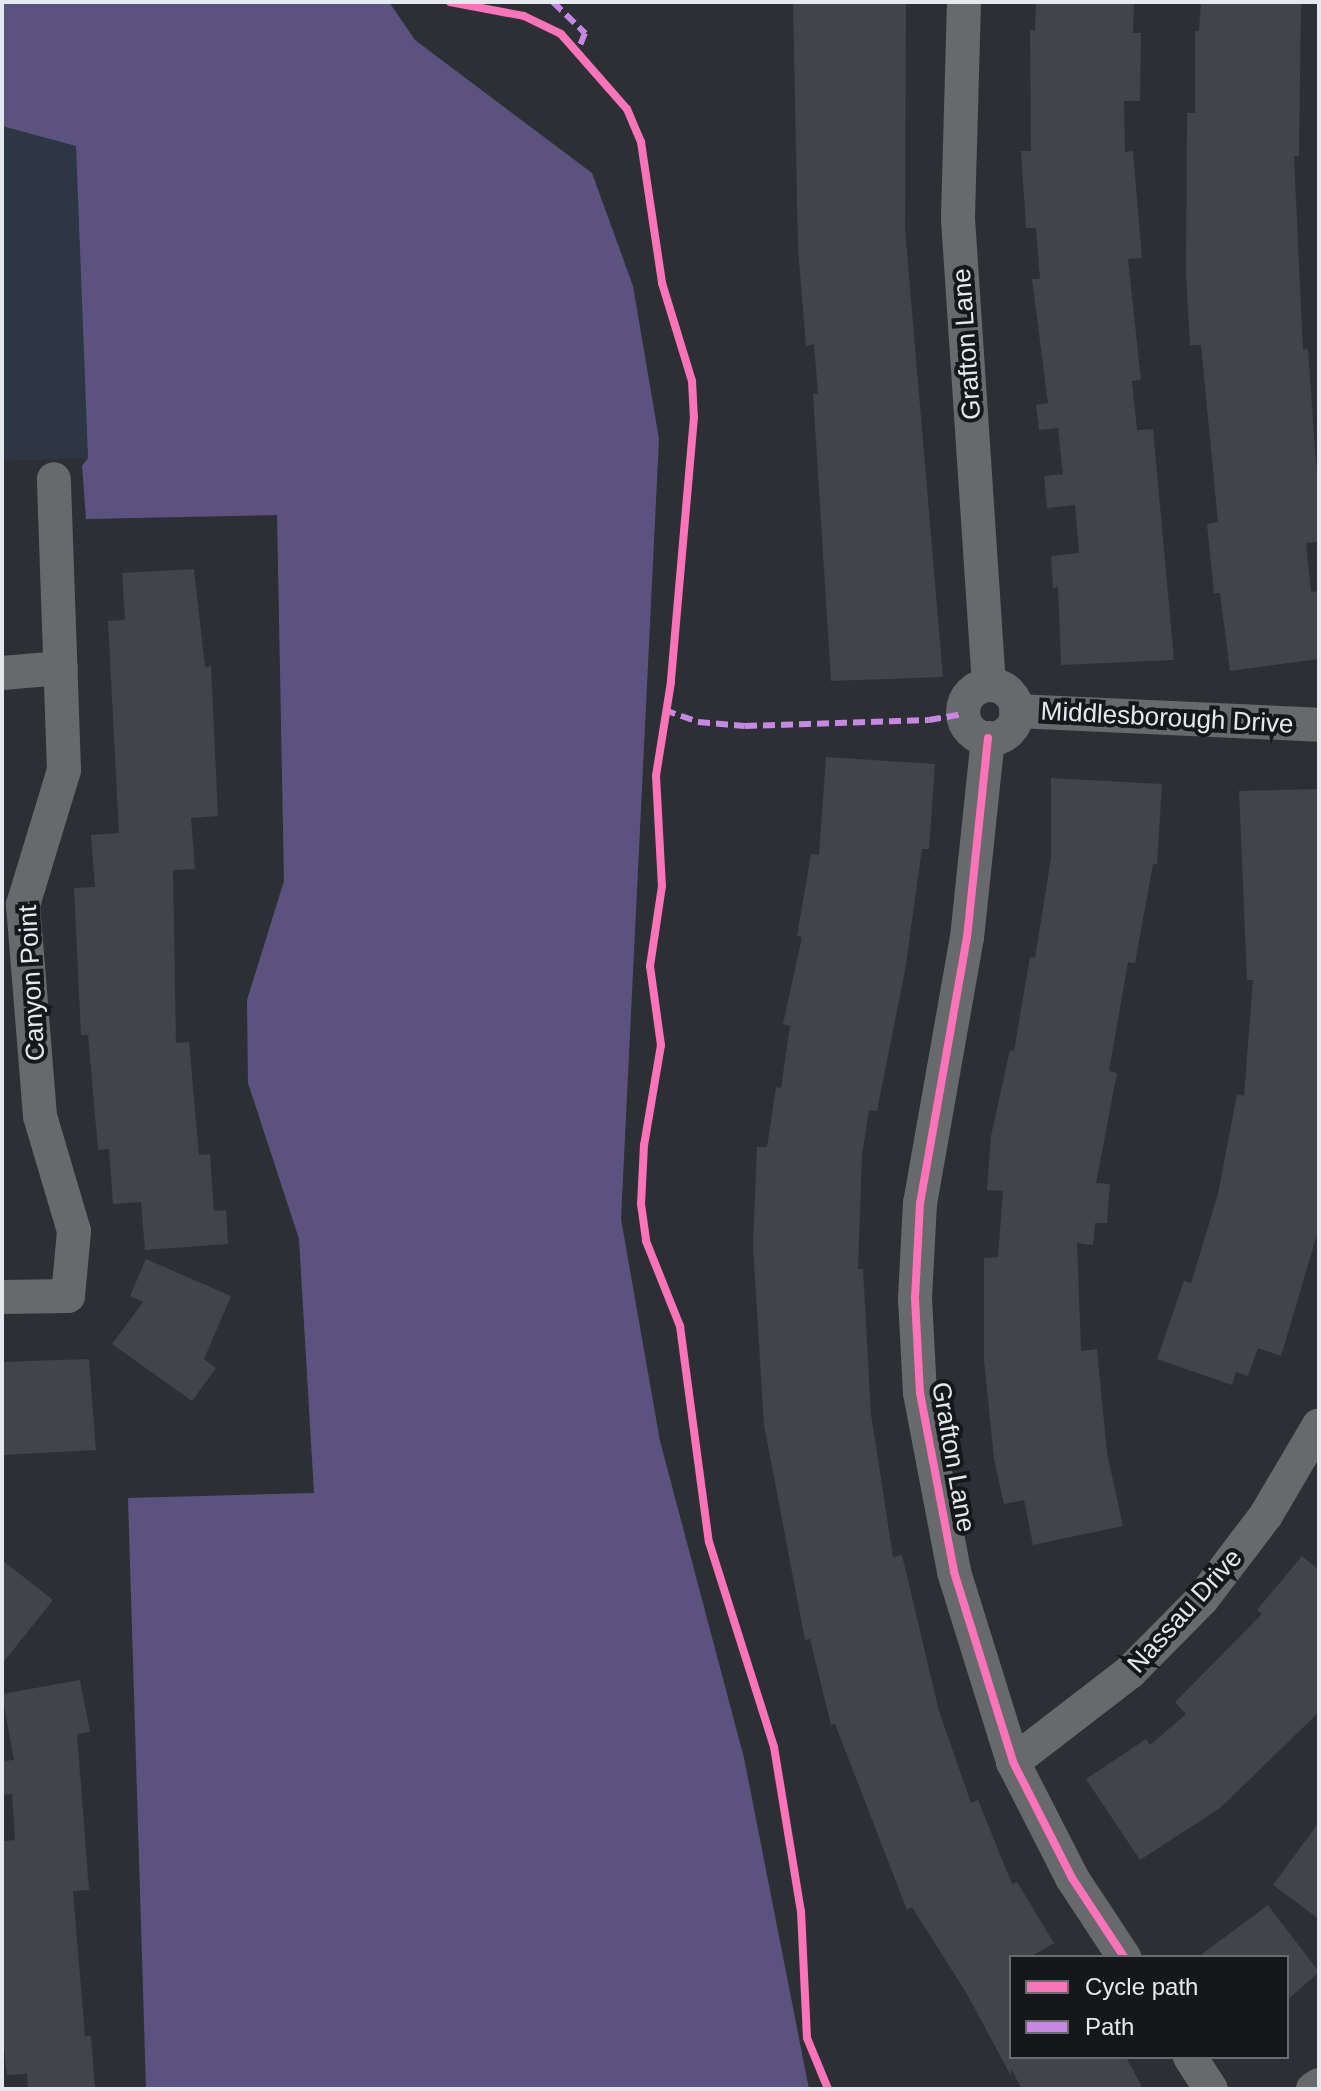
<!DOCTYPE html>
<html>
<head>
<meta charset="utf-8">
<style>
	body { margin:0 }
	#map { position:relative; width:1321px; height:2091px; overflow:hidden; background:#2c3034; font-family:Helvetica,sans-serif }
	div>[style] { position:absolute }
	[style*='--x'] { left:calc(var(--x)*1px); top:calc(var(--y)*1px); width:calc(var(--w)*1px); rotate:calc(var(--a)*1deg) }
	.built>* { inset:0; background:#2d3743 }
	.forest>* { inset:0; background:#5c5280 }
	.building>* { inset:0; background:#414448 }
	.minor>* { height:34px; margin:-17px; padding:0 17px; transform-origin:17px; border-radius:17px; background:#68696b }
	.minor>.ring { margin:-17px; padding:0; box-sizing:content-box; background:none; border:34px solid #68696b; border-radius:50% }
	.quiet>* { height:6px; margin-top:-3px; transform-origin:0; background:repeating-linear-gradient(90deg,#c787e3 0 12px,transparent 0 18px) }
	.cycleway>* { height:8px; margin:-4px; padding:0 4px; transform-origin:4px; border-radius:4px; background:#fb73b8 }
	span { translate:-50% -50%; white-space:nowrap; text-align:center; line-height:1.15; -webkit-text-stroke:8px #15181b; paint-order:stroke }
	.street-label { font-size:26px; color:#e4e9ee }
	.frame { position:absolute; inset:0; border:4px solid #e4e9ee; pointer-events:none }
	.legend { position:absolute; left:1009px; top:1955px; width:280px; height:104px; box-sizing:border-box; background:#15181b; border:2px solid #686c6f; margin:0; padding:10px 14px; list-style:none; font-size:24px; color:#e4e9ee }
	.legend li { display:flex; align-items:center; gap:16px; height:40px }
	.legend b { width:40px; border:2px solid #686c6f }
</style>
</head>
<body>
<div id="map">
	<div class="built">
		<div style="clip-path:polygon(2px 126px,76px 145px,88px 458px,2px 461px)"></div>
	</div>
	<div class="forest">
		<div style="clip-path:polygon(2px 2px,389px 2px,415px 40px,592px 173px,633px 286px,659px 439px,621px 1219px,660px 1441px,744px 1758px,809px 2089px,146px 2089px,128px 1498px,314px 1493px,299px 1239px,248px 1083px,247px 1000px,284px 881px,277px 515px,86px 519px,82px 466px,88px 458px,76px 146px,2px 126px)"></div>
	</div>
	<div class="building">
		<div style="clip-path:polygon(793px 2px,906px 2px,905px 229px,943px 677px,831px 681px,813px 394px,818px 394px,814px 344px,806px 346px,798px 249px)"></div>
		<div style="clip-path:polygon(1036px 2px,1134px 2px,1133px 33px,1141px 33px,1140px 101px,1124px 101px,1125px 152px,1133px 151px,1142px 258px,1128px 259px,1141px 380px,1132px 381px,1137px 430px,1153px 429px,1174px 660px,1061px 665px,1058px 587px,1053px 588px,1051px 556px,1079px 553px,1075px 505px,1047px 508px,1044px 476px,1063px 474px,1058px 428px,1039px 430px,1036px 405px,1048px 403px,1032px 279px,1040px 279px,1036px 228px,1026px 228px,1021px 151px,1031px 151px,1030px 30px,1035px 30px)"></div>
		<div style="clip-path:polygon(1201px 2px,1301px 2px,1299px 156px,1294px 156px,1303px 350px,1308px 349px,1319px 504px,1319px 542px,1306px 543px,1311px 592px,1319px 591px,1319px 659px,1230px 671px,1220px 593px,1214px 593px,1207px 524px,1218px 522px,1201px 345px,1190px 345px,1186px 276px,1187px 113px,1195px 113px,1195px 31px,1199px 31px)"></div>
		<div style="clip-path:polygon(194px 569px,205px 667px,211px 666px,218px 816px,191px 818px,195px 869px,173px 870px,176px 1043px,189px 1042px,199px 1155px,210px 1154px,214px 1211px,226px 1210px,228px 1244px,145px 1250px,141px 1202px,113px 1204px,109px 1149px,98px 1150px,88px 1035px,81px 1035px,74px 888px,95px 887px,91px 835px,119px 833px,108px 621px,125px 620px,122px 573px)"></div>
		<div style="clip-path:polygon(826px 757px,935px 764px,929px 849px,922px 849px,905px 971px,877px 1111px,869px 1110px,862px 1156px,858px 1269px,863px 1269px,871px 1414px,893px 1557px,902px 1555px,939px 1711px,971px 1803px,978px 1800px,1012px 1884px,1017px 1882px,1054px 1943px,1030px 1957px,1011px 1957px,1011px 2057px,1126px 2057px,1143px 2089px,1022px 2089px,1011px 2069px,1011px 2076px,967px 1994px,912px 1907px,907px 1910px,835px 1724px,831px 1725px,810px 1639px,805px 1640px,764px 1425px,753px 1246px,757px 1147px,767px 1147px,776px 1087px,781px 1088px,790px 1026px,783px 1024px,802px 937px,797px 936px,811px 854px,819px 855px)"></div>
		<div style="clip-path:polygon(1051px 778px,1162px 784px,1157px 864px,1153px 864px,1135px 963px,1128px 962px,1109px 1071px,1117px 1073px,1096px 1183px,1110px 1184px,1107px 1223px,1095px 1223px,1093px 1245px,1077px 1243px,1081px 1351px,1097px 1349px,1107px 1453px,1123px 1526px,1033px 1545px,1024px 1500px,1004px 1504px,994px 1459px,984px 1360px,984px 1258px,998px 1257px,1003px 1191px,987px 1190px,991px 1136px,1010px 1050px,1014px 1051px,1030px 957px,1035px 958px,1051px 858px)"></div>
		<div style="clip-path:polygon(1319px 789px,1319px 1228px,1281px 1356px,1258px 1348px,1248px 1376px,1236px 1372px,1232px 1385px,1157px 1359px,1184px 1281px,1191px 1283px,1218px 1194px,1237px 1094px,1244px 1096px,1253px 980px,1247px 980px,1239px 791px)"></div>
		<div style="clip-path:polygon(146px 1259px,231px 1296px,204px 1359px,216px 1368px,192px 1401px,112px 1344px,143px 1302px,130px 1296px)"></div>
		<div style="clip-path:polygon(89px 1359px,96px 1450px,2px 1455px,2px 1362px)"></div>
		<div style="clip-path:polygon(1302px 1556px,1319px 1570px,1319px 1712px,1220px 1808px,1140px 1860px,1086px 1779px,1146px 1739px,1150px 1745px,1186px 1714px,1175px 1702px,1262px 1614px,1257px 1610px)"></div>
		<div style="clip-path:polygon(2px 1560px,53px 1600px,2px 1664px)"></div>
		<div style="clip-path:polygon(80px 1680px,90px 1732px,77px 1734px,89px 1890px,73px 1891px,85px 2036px,91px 2036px,95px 2089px,28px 2089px,27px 2074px,7px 2075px,2px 2028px,2px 1841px,15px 1840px,12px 1794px,2px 1795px,2px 1761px,14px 1760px,2px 1694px)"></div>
		<div style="clip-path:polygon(1319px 1822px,1319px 1919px,1273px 1885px)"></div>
		<div style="clip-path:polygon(1268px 1905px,1319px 1972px,1287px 2000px,1287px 1957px,1198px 1957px)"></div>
	</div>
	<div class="minor">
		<div style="--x:964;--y:2;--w:217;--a:91.6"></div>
		<div style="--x:958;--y:219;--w:467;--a:86.2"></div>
		<div style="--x:2;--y:673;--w:59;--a:-4.8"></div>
		<div class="ring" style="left:963px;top:685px;width:20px;height:20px"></div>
		<div style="--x:1016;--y:711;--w:303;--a:2.6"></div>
		<div style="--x:988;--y:738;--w:200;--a:96"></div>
		<div style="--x:967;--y:937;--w:270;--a:100"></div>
		<div style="--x:920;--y:1203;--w:95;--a:93"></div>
		<div style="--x:915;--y:1298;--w:95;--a:87"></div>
		<div style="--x:920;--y:1393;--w:182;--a:79.2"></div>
		<div style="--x:954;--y:1572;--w:199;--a:72.7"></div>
		<div style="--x:1013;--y:1762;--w:130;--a:63"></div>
		<div style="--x:1072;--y:1878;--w:95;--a:56.6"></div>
		<div style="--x:2;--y:1297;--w:66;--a:-0.9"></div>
		<div style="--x:68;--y:1296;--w:65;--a:-84.7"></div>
		<div style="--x:74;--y:1231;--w:120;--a:-106.5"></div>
		<div style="--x:40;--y:1116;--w:212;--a:-94.6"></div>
		<div style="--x:23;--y:905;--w:141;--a:-73.1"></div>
		<div style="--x:64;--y:770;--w:291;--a:-92"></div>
		<div style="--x:1013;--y:1762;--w:148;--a:-37.6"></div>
		<div style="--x:1130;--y:1672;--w:104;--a:-45.4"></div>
		<div style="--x:1203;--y:1598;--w:104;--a:-52.8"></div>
		<div style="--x:1266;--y:1515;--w:104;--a:-59.5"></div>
		<div style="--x:1190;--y:2057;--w:38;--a:57"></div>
		<div style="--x:1313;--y:2089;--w:7;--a:-34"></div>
	</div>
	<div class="quiet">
		<div style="--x:553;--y:2;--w:45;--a:44.1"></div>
		<div style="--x:585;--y:33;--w:18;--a:112"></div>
		<div style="--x:664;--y:710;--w:36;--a:19"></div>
		<div style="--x:698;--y:722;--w:47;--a:4.9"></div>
		<div style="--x:745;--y:726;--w:184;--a:-1.9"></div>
		<div style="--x:929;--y:720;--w:35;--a:-10"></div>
	</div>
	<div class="cycleway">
		<div style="--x:450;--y:2;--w:75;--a:10.7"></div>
		<div style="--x:524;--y:16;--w:41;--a:25.9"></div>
		<div style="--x:561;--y:34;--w:100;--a:48.7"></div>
		<div style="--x:627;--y:109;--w:36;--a:67"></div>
		<div style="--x:641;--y:142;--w:143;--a:81.5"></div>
		<div style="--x:662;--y:283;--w:102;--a:73"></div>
		<div style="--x:692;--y:381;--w:36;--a:87"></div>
		<div style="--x:694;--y:417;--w:266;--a:95"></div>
		<div style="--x:671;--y:682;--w:95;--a:99.1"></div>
		<div style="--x:656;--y:776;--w:110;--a:86.9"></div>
		<div style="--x:662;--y:886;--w:81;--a:98.5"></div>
		<div style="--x:650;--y:966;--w:80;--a:82.1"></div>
		<div style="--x:661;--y:1045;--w:101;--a:99.6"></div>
		<div style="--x:644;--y:1145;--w:59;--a:92.9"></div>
		<div style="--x:641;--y:1204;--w:37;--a:82"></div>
		<div style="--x:646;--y:1241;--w:92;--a:68.2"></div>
		<div style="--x:680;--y:1326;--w:218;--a:82.4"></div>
		<div style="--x:709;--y:1542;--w:215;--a:72.4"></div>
		<div style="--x:774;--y:1747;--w:166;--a:80.7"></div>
		<div style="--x:801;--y:1911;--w:127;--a:87.3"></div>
		<div style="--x:807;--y:2038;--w:55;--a:67.6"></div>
		<div style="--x:988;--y:738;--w:200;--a:96"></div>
		<div style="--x:967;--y:937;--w:270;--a:100"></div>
		<div style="--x:920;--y:1203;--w:95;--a:93"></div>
		<div style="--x:915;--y:1298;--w:95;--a:87"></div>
		<div style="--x:920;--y:1393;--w:182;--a:79.2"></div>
		<div style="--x:954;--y:1572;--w:199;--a:72.7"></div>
		<div style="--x:1013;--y:1762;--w:130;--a:63"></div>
		<div style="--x:1072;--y:1878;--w:95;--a:56.6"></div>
	</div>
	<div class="street-label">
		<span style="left:967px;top:344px;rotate:-94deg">Grafton Lane</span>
		<span style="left:1167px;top:718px;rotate:3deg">Middlesborough Drive</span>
		<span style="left:32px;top:983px;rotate:-93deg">Canyon Point</span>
		<span style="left:953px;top:1457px;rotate:80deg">Grafton Lane</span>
		<span style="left:1185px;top:1611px;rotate:-48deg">Nassau Drive</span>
	</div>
	<div class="frame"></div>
	<ul class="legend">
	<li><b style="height:10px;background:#fb73b8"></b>Cycle path</li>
	<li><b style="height:10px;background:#c787e3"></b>Path</li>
	</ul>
</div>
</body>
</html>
